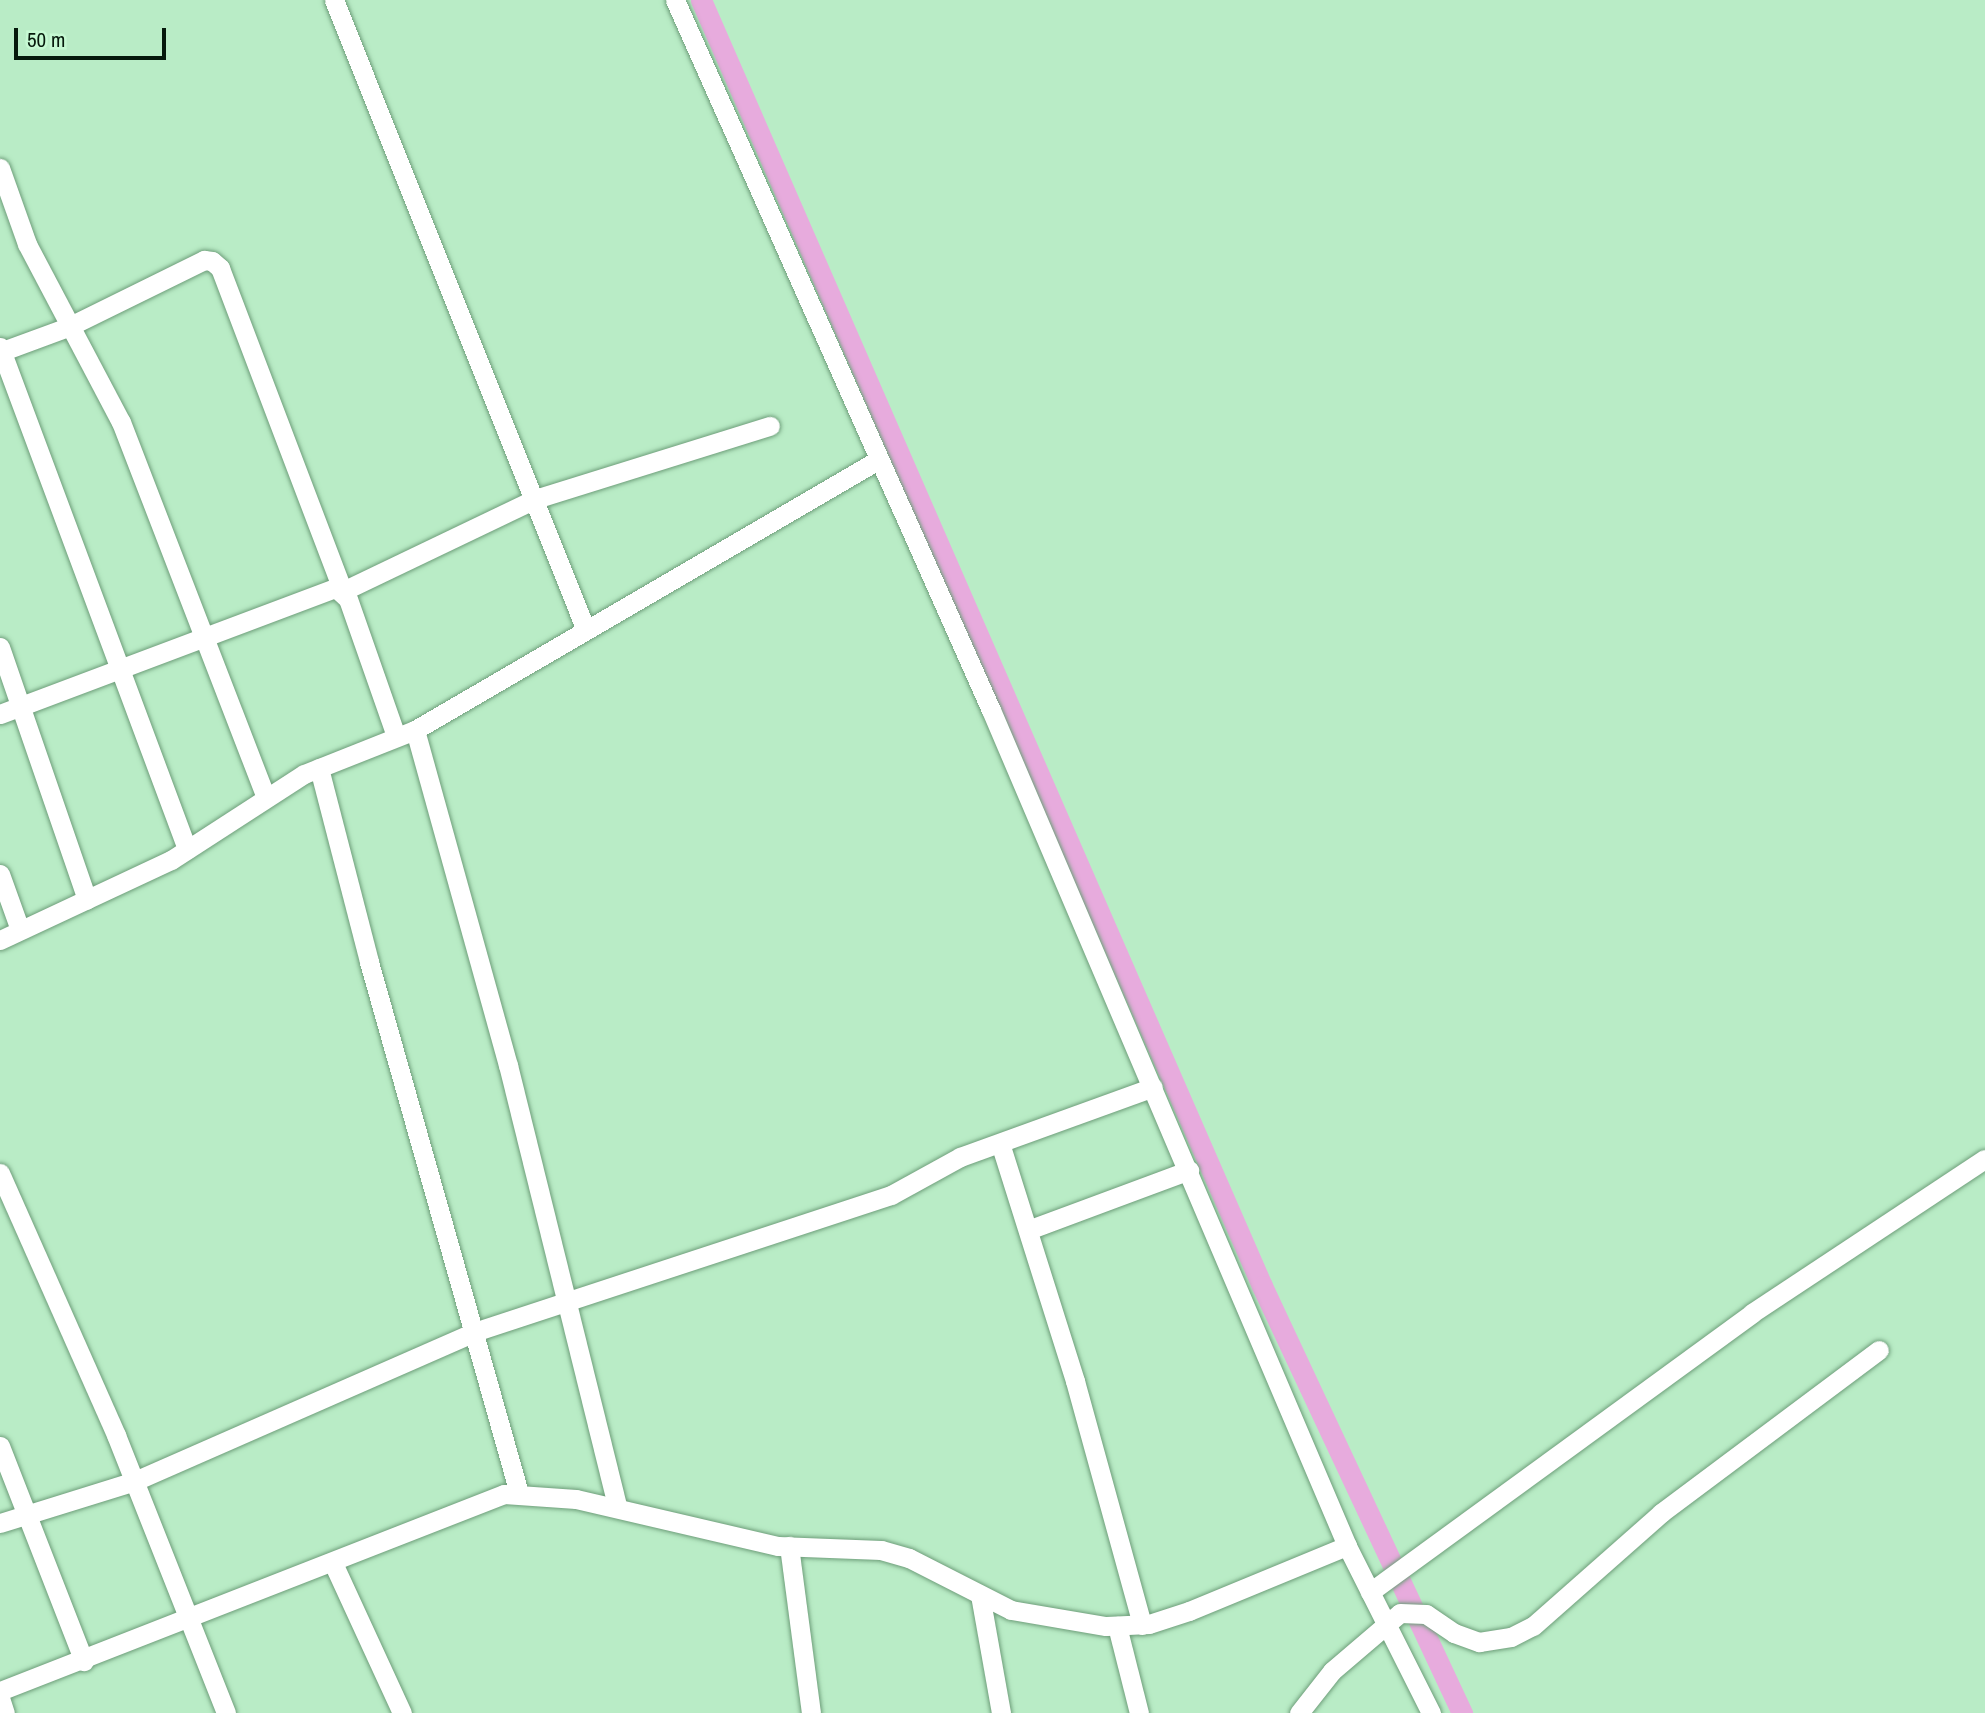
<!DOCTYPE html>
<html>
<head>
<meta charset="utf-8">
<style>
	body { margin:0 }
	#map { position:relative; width:1985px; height:1713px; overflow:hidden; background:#b9ecc6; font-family:"Archivo Narrow",sans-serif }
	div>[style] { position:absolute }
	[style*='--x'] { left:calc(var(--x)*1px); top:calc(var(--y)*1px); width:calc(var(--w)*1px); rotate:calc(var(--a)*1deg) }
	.canal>* { height:21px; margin:-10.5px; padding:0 10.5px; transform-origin:10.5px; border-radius:10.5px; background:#e7abdd }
	.roads { filter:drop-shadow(0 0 2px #6e9e7a) drop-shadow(0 0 2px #6e9e7a) }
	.street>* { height:19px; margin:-9.5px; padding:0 9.5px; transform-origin:9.5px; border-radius:9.5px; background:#fff }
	span { translate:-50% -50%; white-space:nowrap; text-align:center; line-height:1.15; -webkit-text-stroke:5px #c6f9d3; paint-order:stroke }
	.scale { position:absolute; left:14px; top:28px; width:152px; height:32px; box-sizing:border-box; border:4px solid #06190c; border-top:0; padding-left:9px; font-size:21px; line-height:24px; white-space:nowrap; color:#06190c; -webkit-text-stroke:5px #c6f9d3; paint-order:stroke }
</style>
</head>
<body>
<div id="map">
	<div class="canal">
		<div style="--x:701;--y:0;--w:1403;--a:66.43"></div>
		<div style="--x:1262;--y:1286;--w:472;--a:64.9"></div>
	</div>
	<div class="roads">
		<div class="street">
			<div style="--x:334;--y:0;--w:676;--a:68.21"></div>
			<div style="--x:675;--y:0;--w:777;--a:66.01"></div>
			<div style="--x:991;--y:710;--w:909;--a:66.93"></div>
			<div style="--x:1347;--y:1546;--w:187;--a:63.3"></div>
			<div style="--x:0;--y:168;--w:81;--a:70.4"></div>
			<div style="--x:27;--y:244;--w:201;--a:62.2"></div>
			<div style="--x:121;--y:422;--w:400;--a:68.9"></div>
			<div style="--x:0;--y:347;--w:536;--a:69.57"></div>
			<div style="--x:0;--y:352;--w:72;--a:-20.2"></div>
			<div style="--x:68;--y:327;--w:152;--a:-26.2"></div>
			<div style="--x:204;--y:260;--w:8;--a:7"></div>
			<div style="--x:212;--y:261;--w:11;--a:41"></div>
			<div style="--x:220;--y:268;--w:346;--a:69.2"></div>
			<div style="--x:343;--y:591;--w:213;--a:-25.6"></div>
			<div style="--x:535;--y:499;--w:246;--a:-17.3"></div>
			<div style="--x:0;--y:647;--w:267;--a:71"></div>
			<div style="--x:0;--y:714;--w:359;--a:-20.6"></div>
			<div style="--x:336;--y:588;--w:16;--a:43"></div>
			<div style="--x:348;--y:599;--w:145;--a:70.7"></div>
			<div style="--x:415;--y:730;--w:348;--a:74.5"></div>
			<div style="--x:508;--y:1065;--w:456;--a:76.1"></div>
			<div style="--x:319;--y:768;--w:200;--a:75.5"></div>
			<div style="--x:369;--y:962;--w:552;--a:74.23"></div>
			<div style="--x:0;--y:874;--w:59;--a:70.3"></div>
			<div style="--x:0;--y:940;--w:189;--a:-25.1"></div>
			<div style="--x:171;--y:860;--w:158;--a:-32.9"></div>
			<div style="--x:304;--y:774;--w:119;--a:-21.6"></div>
			<div style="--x:415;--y:730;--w:536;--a:-30.25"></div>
			<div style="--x:1000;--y:1143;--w:250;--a:72.5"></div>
			<div style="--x:1075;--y:1381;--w:253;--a:74.6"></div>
			<div style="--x:0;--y:1173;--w:287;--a:66.1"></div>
			<div style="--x:116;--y:1435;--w:299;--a:68.4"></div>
			<div style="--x:1028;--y:1230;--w:172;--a:-20.4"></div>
			<div style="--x:0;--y:1446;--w:231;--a:68.7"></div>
			<div style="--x:0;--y:1523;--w:141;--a:-17.3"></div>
			<div style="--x:135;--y:1481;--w:370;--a:-23.7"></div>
			<div style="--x:474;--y:1332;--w:439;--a:-18.2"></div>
			<div style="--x:891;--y:1195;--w:79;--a:-28.8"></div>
			<div style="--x:960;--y:1157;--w:205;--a:-19.9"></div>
			<div style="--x:789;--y:1546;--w:168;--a:82.5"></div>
			<div style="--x:333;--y:1563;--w:165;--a:65.3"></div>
			<div style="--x:1370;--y:1592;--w:473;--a:-36.1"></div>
			<div style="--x:1752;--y:1313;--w:279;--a:-33.5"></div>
			<div style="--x:980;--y:1595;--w:120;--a:79.9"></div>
			<div style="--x:1117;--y:1626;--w:90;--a:75.8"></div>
			<div style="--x:0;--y:1691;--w:541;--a:-21.35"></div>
			<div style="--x:504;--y:1494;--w:72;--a:4"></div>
			<div style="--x:576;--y:1499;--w:207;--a:13.1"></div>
			<div style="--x:778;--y:1546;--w:103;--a:2.2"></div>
			<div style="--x:881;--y:1550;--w:29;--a:16"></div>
			<div style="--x:909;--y:1558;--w:114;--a:27"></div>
			<div style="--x:1011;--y:1610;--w:96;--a:9.6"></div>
			<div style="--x:1106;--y:1626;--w:43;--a:-2.7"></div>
			<div style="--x:1149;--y:1624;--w:42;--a:-18"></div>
			<div style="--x:1189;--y:1611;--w:171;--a:-22.4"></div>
			<div style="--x:0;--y:1698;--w:16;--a:72"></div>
			<div style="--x:1299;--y:1713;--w:53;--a:-51.8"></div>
			<div style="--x:1332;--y:1671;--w:89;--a:-40.5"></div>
			<div style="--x:1400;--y:1613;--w:26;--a:2"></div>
			<div style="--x:1426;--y:1614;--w:34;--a:34"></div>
			<div style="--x:1454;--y:1633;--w:27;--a:20"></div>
			<div style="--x:1479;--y:1642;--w:32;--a:-9"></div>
			<div style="--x:1511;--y:1637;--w:25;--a:-27"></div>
			<div style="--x:1533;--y:1626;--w:171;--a:-41.4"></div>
			<div style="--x:1661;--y:1513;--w:272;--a:-36.8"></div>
		</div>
	</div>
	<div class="scale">50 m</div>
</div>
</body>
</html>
